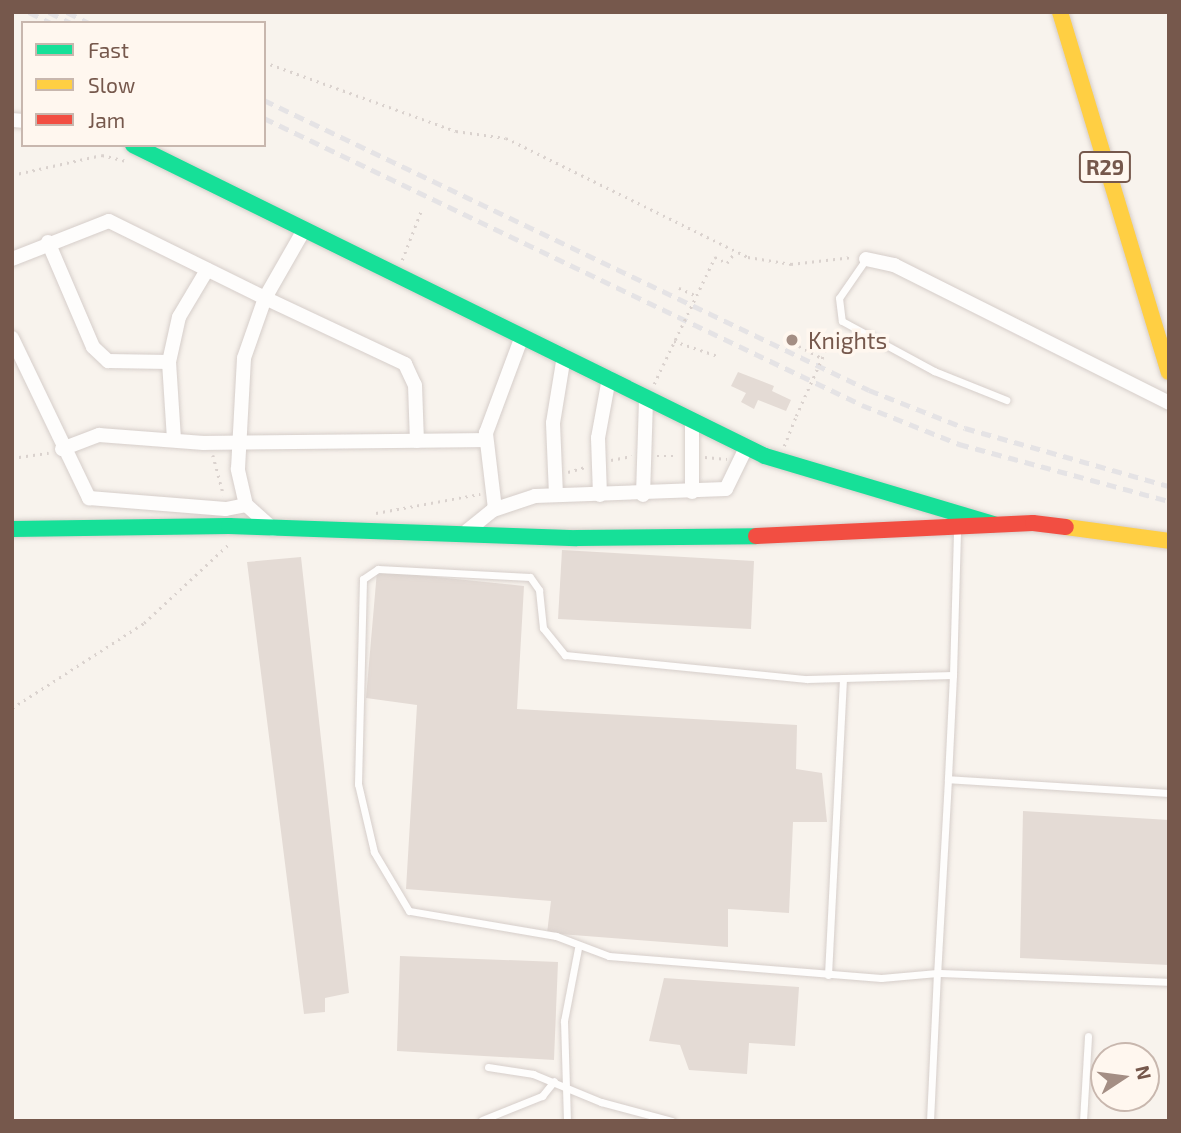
<!DOCTYPE html>
<html>
<head>
<meta charset="utf-8">
<style>
	body { margin:0 }
	#map { position:relative; width:1181px; height:1133px; overflow:hidden; background:#f8f3ed; font-family:"Exo 2",sans-serif }
	div>[style] { position:absolute }
	[style*='--x'] { left:calc(var(--x)*1px); top:calc(var(--y)*1px); width:calc(var(--w)*1px); rotate:calc(var(--a)*1deg) }
	.building>* { inset:0; background:#e4dbd5 }
	.path>* { height:2.5px; margin-top:-1.25px; transform-origin:0; background:repeating-linear-gradient(90deg,#dad2ce 0 2px,transparent 0 7px) }
	.roads { filter:drop-shadow(0 0 2px #d6ceca) drop-shadow(0 0 2px #d6ceca) }
	.lane>* { height:7px; margin:-3.5px; padding:0 3.5px; transform-origin:3.5px; border-radius:3.5px; background:#fefdfc }
	.street>* { height:14px; margin:-7px; padding:0 7px; transform-origin:7px; border-radius:7px; background:#fefdfc }
	.fast>* { height:16px; margin:-8px; padding:0 8px; transform-origin:8px; border-radius:8px; background:#16e098 }
	.slow>* { height:16px; margin:-8px; padding:0 8px; transform-origin:8px; border-radius:8px; background:#ffcf43 }
	.jam>* { height:16px; margin:-8px; padding:0 8px; transform-origin:8px; border-radius:8px; background:#f24e42 }
	.rail>* { height:4.5px; margin-top:-2.25px; transform-origin:0; background:repeating-linear-gradient(90deg,#e5e3e5 0 10px,transparent 0 17px) }
	.path-bridge>* { height:2.5px; margin-top:-1.25px; transform-origin:0; background:repeating-linear-gradient(90deg,#dad2ce 0 2px,transparent 0 7px) }
	.dots>* { width:19px; height:19px; translate:-50% -50%; box-sizing:border-box; border:4px solid #fff7ef; border-radius:50% }
	span { translate:-50% -50%; white-space:nowrap; text-align:center; line-height:1.15; -webkit-text-stroke:7px #fff7ef; paint-order:stroke }
	.shield-label span { padding:2px 5px; background:#fff7ef; border:2px solid; border-radius:5px; -webkit-text-stroke-width:0 }
	.shield-label { font-size:21px; color:#76584c; font-weight:700 }
	.poi-label { font-size:23px; color:#76584c }
	.left { translate:0 -50%; text-align:left }
	.frame { position:absolute; inset:0; border:14px solid #76584c; pointer-events:none }
	.legend { position:absolute; left:21px; top:21px; width:245px; height:126px; box-sizing:border-box; background:#fff7ef; border:2px solid #c8b7ae; margin:0; padding:9px 12px; list-style:none; font-size:21px; color:#76584c }
	.legend li { display:flex; align-items:center; gap:14px; height:35px }
	.legend b { width:35px; border:2px solid #c8b7ae }
	.north { position:absolute; left:1090px; top:1042px; width:70px; height:70px; box-sizing:border-box; background:#fff7ef; border:2px solid #c8b7ae; border-radius:50%; rotate:77deg; font-size:19px; font-weight:700; line-height:28px; text-align:center; color:#76584c }
	.north::after { content:''; display:block; margin:auto; width:24px; height:32px; background:#a48e84; clip-path:polygon(50% 0,100% 100%,50% 72%,0 100%) }
</style>
</head>
<body>
<div id="map">
	<div class="building">
		<div style="clip-path:polygon(738px 372px,774px 386px,772px 391px,791px 400px,786px 411px,758px 400px,754px 409px,741px 402px,746px 393px,731px 386px)"></div>
		<div style="clip-path:polygon(562px 550px,754px 561px,751px 629px,558px 619px)"></div>
		<div style="clip-path:polygon(301px 557px,349px 993px,325px 998px,325px 1012px,304px 1014px,247px 562px)"></div>
		<div style="clip-path:polygon(377px 571px,524px 586px,517px 709px,797px 725px,796px 769px,822px 773px,827px 822px,793px 822px,789px 913px,728px 909px,728px 947px,547px 933px,551px 901px,406px 889px,417px 705px,366px 698px)"></div>
		<div style="clip-path:polygon(1023px 811px,1169px 820px,1169px 965px,1020px 958px)"></div>
		<div style="clip-path:polygon(400px 956px,558px 962px,554px 1060px,397px 1051px)"></div>
		<div style="clip-path:polygon(664px 978px,799px 987px,795px 1046px,749px 1043px,747px 1074px,689px 1070px,680px 1045px,649px 1041px)"></div>
	</div>
	<div class="path">
		<div style="--x:264;--y:62;--w:204;--a:19.8"></div>
		<div style="--x:456;--y:131;--w:50;--a:8"></div>
		<div style="--x:506;--y:138;--w:270;--a:26.2"></div>
		<div style="--x:748;--y:257;--w:44;--a:9.2"></div>
		<div style="--x:791;--y:264;--w:62;--a:-6.4"></div>
		<div style="--x:12;--y:175;--w:92;--a:-12.5"></div>
		<div style="--x:102;--y:155;--w:25;--a:14"></div>
		<div style="--x:715;--y:257;--w:13;--a:27"></div>
		<div style="--x:727;--y:263;--w:14;--a:-54"></div>
		<div style="--x:402;--y:260;--w:53;--a:-68.8"></div>
		<div style="--x:679;--y:288;--w:20;--a:24"></div>
		<div style="--x:674;--y:341;--w:46;--a:18.8"></div>
		<div style="--x:799;--y:346;--w:26;--a:28"></div>
		<div style="--x:654;--y:384;--w:21;--a:-65"></div>
		<div style="--x:784;--y:446;--w:32;--a:-68"></div>
		<div style="--x:213;--y:455;--w:42;--a:75"></div>
		<div style="--x:657;--y:456;--w:21;--a:0"></div>
		<div style="--x:705;--y:457;--w:22;--a:5"></div>
		<div style="--x:12;--y:458;--w:37;--a:-8"></div>
		<div style="--x:611;--y:460;--w:21;--a:-11"></div>
		<div style="--x:568;--y:472;--w:18;--a:-16"></div>
		<div style="--x:376;--y:513;--w:106;--a:-10.4"></div>
		<div style="--x:12;--y:708;--w:157;--a:-32.8"></div>
		<div style="--x:144;--y:623;--w:116;--a:-42.9"></div>
	</div>
	<div class="roads">
		<div class="lane">
			<div style="--x:866;--y:259;--w:47;--a:124.7"></div>
			<div style="--x:839;--y:298;--w:23;--a:83"></div>
			<div style="--x:842;--y:321;--w:105;--a:28.5"></div>
			<div style="--x:934;--y:371;--w:78;--a:21.9"></div>
			<div style="--x:953;--y:675;--w:144;--a:-88.4"></div>
			<div style="--x:1169;--y:793;--w:221;--a:-176.4"></div>
			<div style="--x:948;--y:779;--w:194;--a:93.2"></div>
			<div style="--x:937;--y:973;--w:232;--a:2.2"></div>
			<div style="--x:828;--y:975;--w:297;--a:-87.1"></div>
			<div style="--x:488;--y:1067;--w:46;--a:8.8"></div>
			<div style="--x:533;--y:1074;--w:74;--a:22.4"></div>
			<div style="--x:601;--y:1102;--w:73;--a:15"></div>
			<div style="--x:482;--y:1120;--w:65;--a:-21.8"></div>
			<div style="--x:542;--y:1096;--w:19;--a:-51"></div>
			<div style="--x:567;--y:1121;--w:100;--a:-91.7"></div>
			<div style="--x:564;--y:1021;--w:74;--a:-79.1"></div>
			<div style="--x:930;--y:1121;--w:148;--a:-87.3"></div>
			<div style="--x:937;--y:973;--w:56;--a:174.9"></div>
			<div style="--x:881;--y:978;--w:273;--a:-175.4"></div>
			<div style="--x:609;--y:956;--w:57;--a:-159.3"></div>
			<div style="--x:556;--y:936;--w:149;--a:-170.3"></div>
			<div style="--x:409;--y:911;--w:69;--a:-120.7"></div>
			<div style="--x:374;--y:852;--w:70;--a:-103.2"></div>
			<div style="--x:358;--y:784;--w:205;--a:-88.6"></div>
			<div style="--x:363;--y:579;--w:18;--a:-34"></div>
			<div style="--x:378;--y:569;--w:152;--a:3"></div>
			<div style="--x:530;--y:577;--w:16;--a:55"></div>
			<div style="--x:539;--y:590;--w:38;--a:84"></div>
			<div style="--x:543;--y:628;--w:35;--a:51"></div>
			<div style="--x:565;--y:655;--w:243;--a:5.7"></div>
			<div style="--x:807;--y:679;--w:146;--a:-1.6"></div>
			<div style="--x:953;--y:675;--w:104;--a:92.8"></div>
			<div style="--x:1083;--y:1121;--w:85;--a:-86.6"></div>
		</div>
		<div class="street">
			<div style="--x:12;--y:120;--w:11;--a:5"></div>
			<div style="--x:48;--y:242;--w:114;--a:66.8"></div>
			<div style="--x:93;--y:347;--w:21;--a:43"></div>
			<div style="--x:108;--y:361;--w:61;--a:0.9"></div>
			<div style="--x:169;--y:362;--w:46;--a:-77.5"></div>
			<div style="--x:179;--y:317;--w:55;--a:-59.2"></div>
			<div style="--x:12;--y:259;--w:104;--a:-21.4"></div>
			<div style="--x:109;--y:221;--w:174;--a:26.3"></div>
			<div style="--x:265;--y:298;--w:78;--a:-60.2"></div>
			<div style="--x:866;--y:259;--w:29;--a:12"></div>
			<div style="--x:894;--y:265;--w:308;--a:26.6"></div>
			<div style="--x:12;--y:338;--w:178;--a:64.3"></div>
			<div style="--x:89;--y:498;--w:137;--a:4.6"></div>
			<div style="--x:226;--y:509;--w:20;--a:-11"></div>
			<div style="--x:169;--y:362;--w:78;--a:86.3"></div>
			<div style="--x:62;--y:449;--w:40;--a:-21"></div>
			<div style="--x:99;--y:435;--w:105;--a:4.4"></div>
			<div style="--x:204;--y:443;--w:281;--a:-0.6"></div>
			<div style="--x:692;--y:492;--w:71;--a:-90"></div>
			<div style="--x:556;--y:495;--w:72;--a:-92.4"></div>
			<div style="--x:553;--y:423;--w:68;--a:-80.7"></div>
			<div style="--x:600;--y:495;--w:57;--a:-92"></div>
			<div style="--x:598;--y:438;--w:61;--a:-79.6"></div>
			<div style="--x:643;--y:495;--w:97;--a:-88.2"></div>
			<div style="--x:495;--y:509;--w:77;--a:-96.8"></div>
			<div style="--x:486;--y:433;--w:103;--a:-69.6"></div>
			<div style="--x:273;--y:529;--w:36;--a:-138"></div>
			<div style="--x:246;--y:505;--w:37;--a:-103"></div>
			<div style="--x:238;--y:469;--w:111;--a:-86.9"></div>
			<div style="--x:244;--y:358;--w:64;--a:-70.7"></div>
			<div style="--x:265;--y:298;--w:155;--a:25.2"></div>
			<div style="--x:405;--y:364;--w:23;--a:65"></div>
			<div style="--x:415;--y:385;--w:56;--a:88"></div>
			<div style="--x:467;--y:531;--w:33;--a:-39"></div>
			<div style="--x:493;--y:510;--w:44;--a:-18.4"></div>
			<div style="--x:535;--y:496;--w:191;--a:-2.1"></div>
			<div style="--x:726;--y:489;--w:46;--a:-64"></div>
		</div>
		<div class="fast">
			<div style="--x:133;--y:145;--w:704;--a:26.2"></div>
			<div style="--x:765;--y:456;--w:238;--a:16.6"></div>
			<div style="--x:12;--y:529;--w:217;--a:-0.8"></div>
			<div style="--x:229;--y:526;--w:348;--a:2"></div>
			<div style="--x:577;--y:538;--w:179;--a:-0.6"></div>
		</div>
		<div class="slow">
			<div style="--x:1060;--y:12;--w:376;--a:73.2"></div>
			<div style="--x:1066;--y:527;--w:104;--a:7.7"></div>
		</div>
		<div class="jam">
			<div style="--x:756;--y:536;--w:277;--a:-2.7"></div>
			<div style="--x:1033;--y:523;--w:33;--a:7"></div>
		</div>
	</div>
	<div class="rail">
		<div style="--x:29;--y:12;--w:25;--a:27"></div>
		<div style="--x:49;--y:12;--w:25;--a:27"></div>
		<div style="--x:67;--y:12;--w:25;--a:27"></div>
		<div style="--x:264;--y:100;--w:671;--a:25.61"></div>
		<div style="--x:869;--y:390;--w:103;--a:21.6"></div>
		<div style="--x:965;--y:428;--w:212;--a:15.9"></div>
		<div style="--x:264;--y:118;--w:663;--a:25.64"></div>
		<div style="--x:862;--y:405;--w:105;--a:21.9"></div>
		<div style="--x:959;--y:444;--w:218;--a:15.2"></div>
	</div>
	<div class="path-bridge">
		<div style="--x:663;--y:365;--w:120;--a:-64.3"></div>
		<div style="--x:796;--y:416;--w:88;--a:-65.8"></div>
	</div>
	<div class="dots">
		<div style="left:792px;top:340px;background:#a48e84"></div>
	</div>
	<div class="shield-label">
		<span style="left:1105px;top:167px">R29</span>
	</div>
	<div class="poi-label">
		<span class="left" style="left:808px;top:340px">Knights</span>
	</div>
	<div class="frame"></div>
	<ul class="legend">
	<li><b style="height:9px;background:#16e098"></b>Fast</li>
	<li><b style="height:9px;background:#ffcf43"></b>Slow</li>
	<li><b style="height:9px;background:#f24e42"></b>Jam</li>
	</ul>
	<div class="north">N</div>
</div>
</body>
</html>
